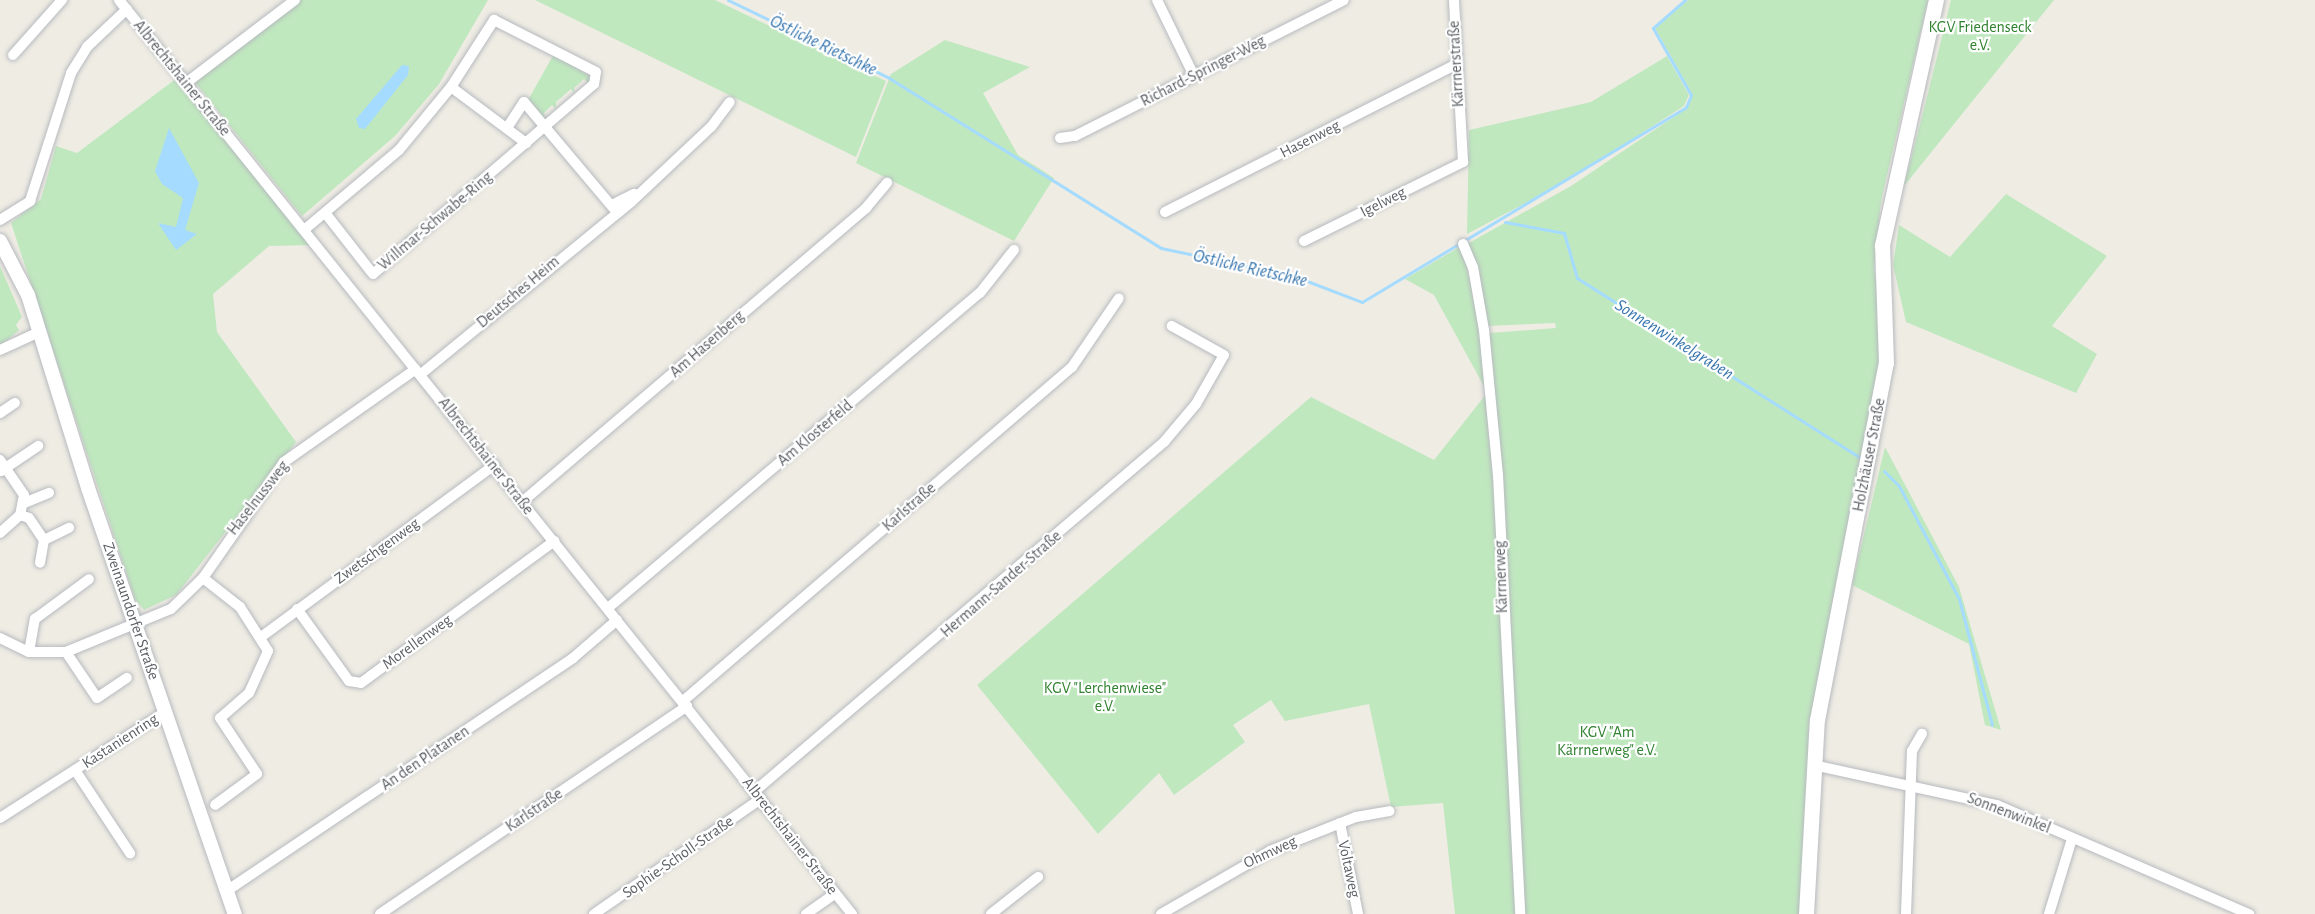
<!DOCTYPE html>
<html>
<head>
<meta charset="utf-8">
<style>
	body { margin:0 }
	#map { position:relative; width:2315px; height:914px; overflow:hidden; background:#efece4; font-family:"Alegreya Sans",sans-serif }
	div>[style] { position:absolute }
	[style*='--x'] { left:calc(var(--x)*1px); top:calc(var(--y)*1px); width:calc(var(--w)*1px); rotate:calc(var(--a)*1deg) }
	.green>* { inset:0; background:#c0e8bf }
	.water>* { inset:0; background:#a4dbff }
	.stream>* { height:3px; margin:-1.5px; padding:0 1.5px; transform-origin:1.5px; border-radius:1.5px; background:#a4dbff }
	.roads { filter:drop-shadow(0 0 2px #b6babf) drop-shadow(0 0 2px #b6babf) }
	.minor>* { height:10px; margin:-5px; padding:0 5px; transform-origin:5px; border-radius:5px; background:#fff }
	.tertiary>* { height:14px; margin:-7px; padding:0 7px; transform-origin:7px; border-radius:7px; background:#fff }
	.secondary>* { height:15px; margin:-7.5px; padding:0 7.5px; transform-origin:7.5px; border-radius:7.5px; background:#fff }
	span { translate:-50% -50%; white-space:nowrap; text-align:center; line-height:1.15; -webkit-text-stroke:4.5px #fff; paint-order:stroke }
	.park-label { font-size:16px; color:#2f822f }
	.street-label { font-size:16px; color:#5c6065 }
	.water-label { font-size:18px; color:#3876ae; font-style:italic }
</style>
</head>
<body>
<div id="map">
	<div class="green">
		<div style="clip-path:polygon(300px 0,488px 0,439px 84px,395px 136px,302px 216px,195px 82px)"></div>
		<div style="clip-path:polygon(535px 0,715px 0,886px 81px,856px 157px)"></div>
		<div style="clip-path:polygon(1688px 0,1928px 0,1881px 201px,1874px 269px,1882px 325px,1880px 368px,1812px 712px,1801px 914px,1455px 914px,1443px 803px,1391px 807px,1369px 704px,1285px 721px,1271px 700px,1233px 725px,1245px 742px,1174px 795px,1159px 773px,1098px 834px,977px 685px,1311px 397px,1434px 460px,1487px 393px,1489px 333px,1556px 328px,1555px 323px,1487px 326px,1467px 244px,1571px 186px,1687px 108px,1692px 94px,1655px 28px)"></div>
		<div style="clip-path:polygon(1951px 0,2054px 0,1904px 186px,1925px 105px)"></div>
		<div style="clip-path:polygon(945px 40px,1030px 67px,983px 93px,1018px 155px,1054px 178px,1014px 241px,856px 163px,891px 74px)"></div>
		<div style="clip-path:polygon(554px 54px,591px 77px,589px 84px,584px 79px,574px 88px,575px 94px,571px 89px,556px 102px,556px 109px,552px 105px,544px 113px,545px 120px,528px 100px)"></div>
		<div style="clip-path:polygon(1667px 56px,1689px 95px,1684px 106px,1567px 181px,1467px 234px,1469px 130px,1591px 102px)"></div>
		<div style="clip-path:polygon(177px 78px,311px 245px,269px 246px,213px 294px,217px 332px,296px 442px,176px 595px,144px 610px,135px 599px,11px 223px,41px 199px,56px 146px,77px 153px)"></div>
		<div style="clip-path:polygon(2006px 194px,2107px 256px,2052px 326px,2097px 354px,2076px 393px,1906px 322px,1893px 265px,1899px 225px,1950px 257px)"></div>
		<div style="clip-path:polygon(1461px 246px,1475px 301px,1486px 390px,1434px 295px,1405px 279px)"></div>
		<div style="clip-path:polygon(0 266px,22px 317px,16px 325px,19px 330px,0 346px)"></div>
		<div style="clip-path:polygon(1885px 447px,1959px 587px,2001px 730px,1985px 725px,1969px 644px,1852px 585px)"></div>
	</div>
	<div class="water">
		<div style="clip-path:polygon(402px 65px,409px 66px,408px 75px,365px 129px,359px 128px,356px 119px)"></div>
		<div style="clip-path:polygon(169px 128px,199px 183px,185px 230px,197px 234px,176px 250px,158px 223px,176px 227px,183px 198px,162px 184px,155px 171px)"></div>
	</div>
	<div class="stream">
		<div style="--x:728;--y:0;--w:179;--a:25.8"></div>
		<div style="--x:889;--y:78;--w:321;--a:32"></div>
		<div style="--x:1161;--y:248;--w:136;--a:11.9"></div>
		<div style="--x:1294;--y:276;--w:73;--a:20.9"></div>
		<div style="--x:1362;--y:302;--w:378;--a:-31"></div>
		<div style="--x:1686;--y:107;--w:13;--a:-67"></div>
		<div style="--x:1691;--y:95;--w:77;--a:-119.6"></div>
		<div style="--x:1653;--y:28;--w:43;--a:-41.2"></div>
		<div style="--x:1505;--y:222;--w:60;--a:10.6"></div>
		<div style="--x:1564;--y:233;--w:47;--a:73.9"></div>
		<div style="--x:1577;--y:278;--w:336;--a:32.4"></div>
		<div style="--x:1884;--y:471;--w:21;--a:45"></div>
		<div style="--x:1899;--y:486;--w:128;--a:62"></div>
		<div style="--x:1959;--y:599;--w:130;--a:75.3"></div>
	</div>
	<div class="roads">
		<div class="minor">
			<div style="--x:119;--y:0;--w:1172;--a:51.27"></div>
			<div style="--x:1157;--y:0;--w:85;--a:64"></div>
			<div style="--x:13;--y:55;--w:74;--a:-48.3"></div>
			<div style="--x:186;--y:83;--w:137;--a:-37.3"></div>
			<div style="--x:451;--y:87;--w:94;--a:36.7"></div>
			<div style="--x:507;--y:128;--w:31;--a:-57"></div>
			<div style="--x:524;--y:102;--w:141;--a:49.9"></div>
			<div style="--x:1060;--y:138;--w:15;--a:-8"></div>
			<div style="--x:1075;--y:136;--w:301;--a:-26.8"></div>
			<div style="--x:612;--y:205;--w:25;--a:-27"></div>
			<div style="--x:1165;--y:212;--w:325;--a:-26.9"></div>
			<div style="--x:0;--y:220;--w:36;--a:-32"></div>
			<div style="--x:30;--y:201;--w:134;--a:-72.2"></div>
			<div style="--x:71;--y:73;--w:31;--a:-58"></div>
			<div style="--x:87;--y:47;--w:55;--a:-43.5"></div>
			<div style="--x:304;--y:230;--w:124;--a:-40.1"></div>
			<div style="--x:399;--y:150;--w:82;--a:-50.5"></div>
			<div style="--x:451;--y:87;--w:80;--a:-57.3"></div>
			<div style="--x:494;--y:20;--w:114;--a:27"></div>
			<div style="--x:596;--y:72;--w:12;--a:99"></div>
			<div style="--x:594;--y:84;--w:291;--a:139.3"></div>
			<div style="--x:373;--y:274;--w:76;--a:-128.1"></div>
			<div style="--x:1304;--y:241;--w:178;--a:-26.4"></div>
			<div style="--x:1463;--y:162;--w:162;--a:-93.2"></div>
			<div style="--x:1463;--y:244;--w:25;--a:67"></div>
			<div style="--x:1473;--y:267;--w:64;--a:80.1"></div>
			<div style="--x:1484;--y:330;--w:146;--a:84.5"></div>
			<div style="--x:1498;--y:475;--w:440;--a:87.1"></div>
			<div style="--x:0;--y:350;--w:41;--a:-24.7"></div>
			<div style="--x:421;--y:374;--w:271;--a:-39.3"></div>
			<div style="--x:631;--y:202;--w:110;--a:-43.2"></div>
			<div style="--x:711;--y:127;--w:31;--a:-53"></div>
			<div style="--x:0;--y:413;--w:18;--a:-34"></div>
			<div style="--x:0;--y:460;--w:42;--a:55.6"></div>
			<div style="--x:24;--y:495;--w:20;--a:101"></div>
			<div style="--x:20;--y:515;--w:27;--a:138"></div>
			<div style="--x:1;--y:471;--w:45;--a:-34"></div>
			<div style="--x:522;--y:502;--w:453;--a:-40.5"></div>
			<div style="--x:866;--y:208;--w:33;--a:-50"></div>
			<div style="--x:24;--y:503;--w:27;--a:-22"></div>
			<div style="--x:20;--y:515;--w:9;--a:18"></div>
			<div style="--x:29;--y:518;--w:27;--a:56"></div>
			<div style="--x:44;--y:540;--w:23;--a:100"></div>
			<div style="--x:44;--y:540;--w:28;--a:-26"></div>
			<div style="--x:203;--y:578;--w:47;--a:38.1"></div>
			<div style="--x:240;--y:607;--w:52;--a:57.5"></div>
			<div style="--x:268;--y:651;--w:46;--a:114.3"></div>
			<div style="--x:249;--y:693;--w:38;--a:139"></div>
			<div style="--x:220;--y:718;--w:67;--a:56.5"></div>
			<div style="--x:257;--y:774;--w:52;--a:143.6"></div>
			<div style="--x:608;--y:608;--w:487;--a:-40.3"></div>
			<div style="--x:980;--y:293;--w:55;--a:-51.7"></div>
			<div style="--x:297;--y:609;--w:89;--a:54.2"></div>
			<div style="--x:349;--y:681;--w:12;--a:9"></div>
			<div style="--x:361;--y:683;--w:240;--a:-36.3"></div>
			<div style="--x:261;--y:637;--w:290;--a:-36.4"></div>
			<div style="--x:0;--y:638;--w:32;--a:26"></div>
			<div style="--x:29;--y:652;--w:37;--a:0"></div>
			<div style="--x:66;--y:652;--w:113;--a:-22.3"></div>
			<div style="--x:171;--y:609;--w:45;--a:-44.1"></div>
			<div style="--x:203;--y:578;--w:141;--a:-55.1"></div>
			<div style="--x:284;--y:462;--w:161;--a:-35.2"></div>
			<div style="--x:29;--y:652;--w:34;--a:-80"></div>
			<div style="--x:35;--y:619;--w:67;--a:-36.5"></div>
			<div style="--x:66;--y:652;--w:55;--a:56"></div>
			<div style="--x:97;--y:698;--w:36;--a:-34"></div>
			<div style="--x:683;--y:701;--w:513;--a:-40.65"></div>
			<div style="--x:1072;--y:367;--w:83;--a:-55.7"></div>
			<div style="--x:1813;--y:765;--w:188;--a:12.3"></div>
			<div style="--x:1997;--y:805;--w:275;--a:23.4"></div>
			<div style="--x:75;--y:770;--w:100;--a:56.5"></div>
			<div style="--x:755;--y:791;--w:538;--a:-40.47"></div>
			<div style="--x:1164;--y:442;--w:50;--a:-49.9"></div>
			<div style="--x:1196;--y:404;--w:56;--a:-60.3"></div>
			<div style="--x:1224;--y:355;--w:60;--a:-150.9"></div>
			<div style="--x:0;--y:818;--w:196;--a:-32.7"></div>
			<div style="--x:1340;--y:823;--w:93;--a:78.8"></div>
			<div style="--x:228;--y:890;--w:416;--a:-33.9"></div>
			<div style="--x:573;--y:658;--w:58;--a:-40.8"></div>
			<div style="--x:380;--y:914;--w:371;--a:-34.1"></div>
			<div style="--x:594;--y:914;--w:203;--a:-34.6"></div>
			<div style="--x:806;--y:914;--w:35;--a:-35"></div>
			<div style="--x:991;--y:914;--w:60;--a:-38.2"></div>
			<div style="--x:1161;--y:914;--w:126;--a:-30"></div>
			<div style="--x:1270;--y:851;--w:92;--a:-21.6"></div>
			<div style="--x:1356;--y:817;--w:34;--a:-10"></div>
			<div style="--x:1906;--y:914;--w:163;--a:-87.9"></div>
			<div style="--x:1912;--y:751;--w:20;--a:-60"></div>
			<div style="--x:2049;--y:914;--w:78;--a:-73"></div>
		</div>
		<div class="tertiary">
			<div style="--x:0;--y:241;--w:61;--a:62.6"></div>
			<div style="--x:28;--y:295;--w:202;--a:72.7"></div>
			<div style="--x:88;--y:488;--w:451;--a:71"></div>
		</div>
		<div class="secondary">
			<div style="--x:1806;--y:914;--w:194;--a:-86.8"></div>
			<div style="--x:1817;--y:720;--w:364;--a:-79.1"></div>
			<div style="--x:1886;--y:363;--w:118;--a:-91.9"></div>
			<div style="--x:1882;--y:245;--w:251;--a:-77.6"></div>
		</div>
	</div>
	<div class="park-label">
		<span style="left:1980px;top:36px">KGV Friedenseck<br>e.V.</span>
		<span style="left:1105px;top:697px">KGV "Lerchenwiese"<br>e.V.</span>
		<span style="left:1607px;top:741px">KGV "Am<br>Kärrnerweg" e.V.</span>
	</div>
	<div class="street-label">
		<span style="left:1456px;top:64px;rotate:-93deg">Kärrnerstraße</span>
		<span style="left:1203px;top:71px;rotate:-27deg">Richard-Springer-Weg</span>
		<span style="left:182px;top:78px;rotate:51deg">Albrechtshainer Straße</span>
		<span style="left:1310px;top:139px;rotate:-27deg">Hasenweg</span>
		<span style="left:1383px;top:202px;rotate:-27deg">Igelweg</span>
		<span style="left:435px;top:221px;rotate:-40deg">Willmar-Schwabe-Ring</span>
		<span style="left:518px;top:292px;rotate:-40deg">Deutsches Heim</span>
		<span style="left:707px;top:344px;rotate:-41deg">Am Hasenberg</span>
		<span style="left:815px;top:433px;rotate:-40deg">Am Klosterfeld</span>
		<span style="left:1869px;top:455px;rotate:-79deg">Holzhäuser Straße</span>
		<span style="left:486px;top:456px;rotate:52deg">Albrechtshainer Straße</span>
		<span style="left:258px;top:498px;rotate:-52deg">Haselnussweg</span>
		<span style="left:909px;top:507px;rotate:-41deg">Karlstraße</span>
		<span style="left:377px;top:551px;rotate:-36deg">Zwetschgenweg</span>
		<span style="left:1501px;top:577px;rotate:-92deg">Kärrnerweg</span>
		<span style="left:1001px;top:584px;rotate:-41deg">Hermann-Sander-Straße</span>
		<span style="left:131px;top:611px;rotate:71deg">Zweinaundorfer Straße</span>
		<span style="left:417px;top:642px;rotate:-36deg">Morellenweg</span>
		<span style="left:120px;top:741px;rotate:-33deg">Kastanienring</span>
		<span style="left:425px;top:758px;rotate:-34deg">An den Platanen</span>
		<span style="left:534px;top:810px;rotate:-34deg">Karlstraße</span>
		<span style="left:2009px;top:813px;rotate:21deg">Sonnenwinkel</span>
		<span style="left:790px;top:836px;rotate:52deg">Albrechtshainer Straße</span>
		<span style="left:1270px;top:852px;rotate:-25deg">Ohmweg</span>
		<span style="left:678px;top:857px;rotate:-35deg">Sophie-Scholl-Straße</span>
		<span style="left:1349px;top:869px;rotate:78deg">Voltaweg</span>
	</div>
	<div class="water-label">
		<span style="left:823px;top:46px;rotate:26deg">Östliche Rietschke</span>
		<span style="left:1250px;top:269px;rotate:13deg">Östliche Rietschke</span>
		<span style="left:1674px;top:340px;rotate:32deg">Sonnenwinkelgraben</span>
	</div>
</div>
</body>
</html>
